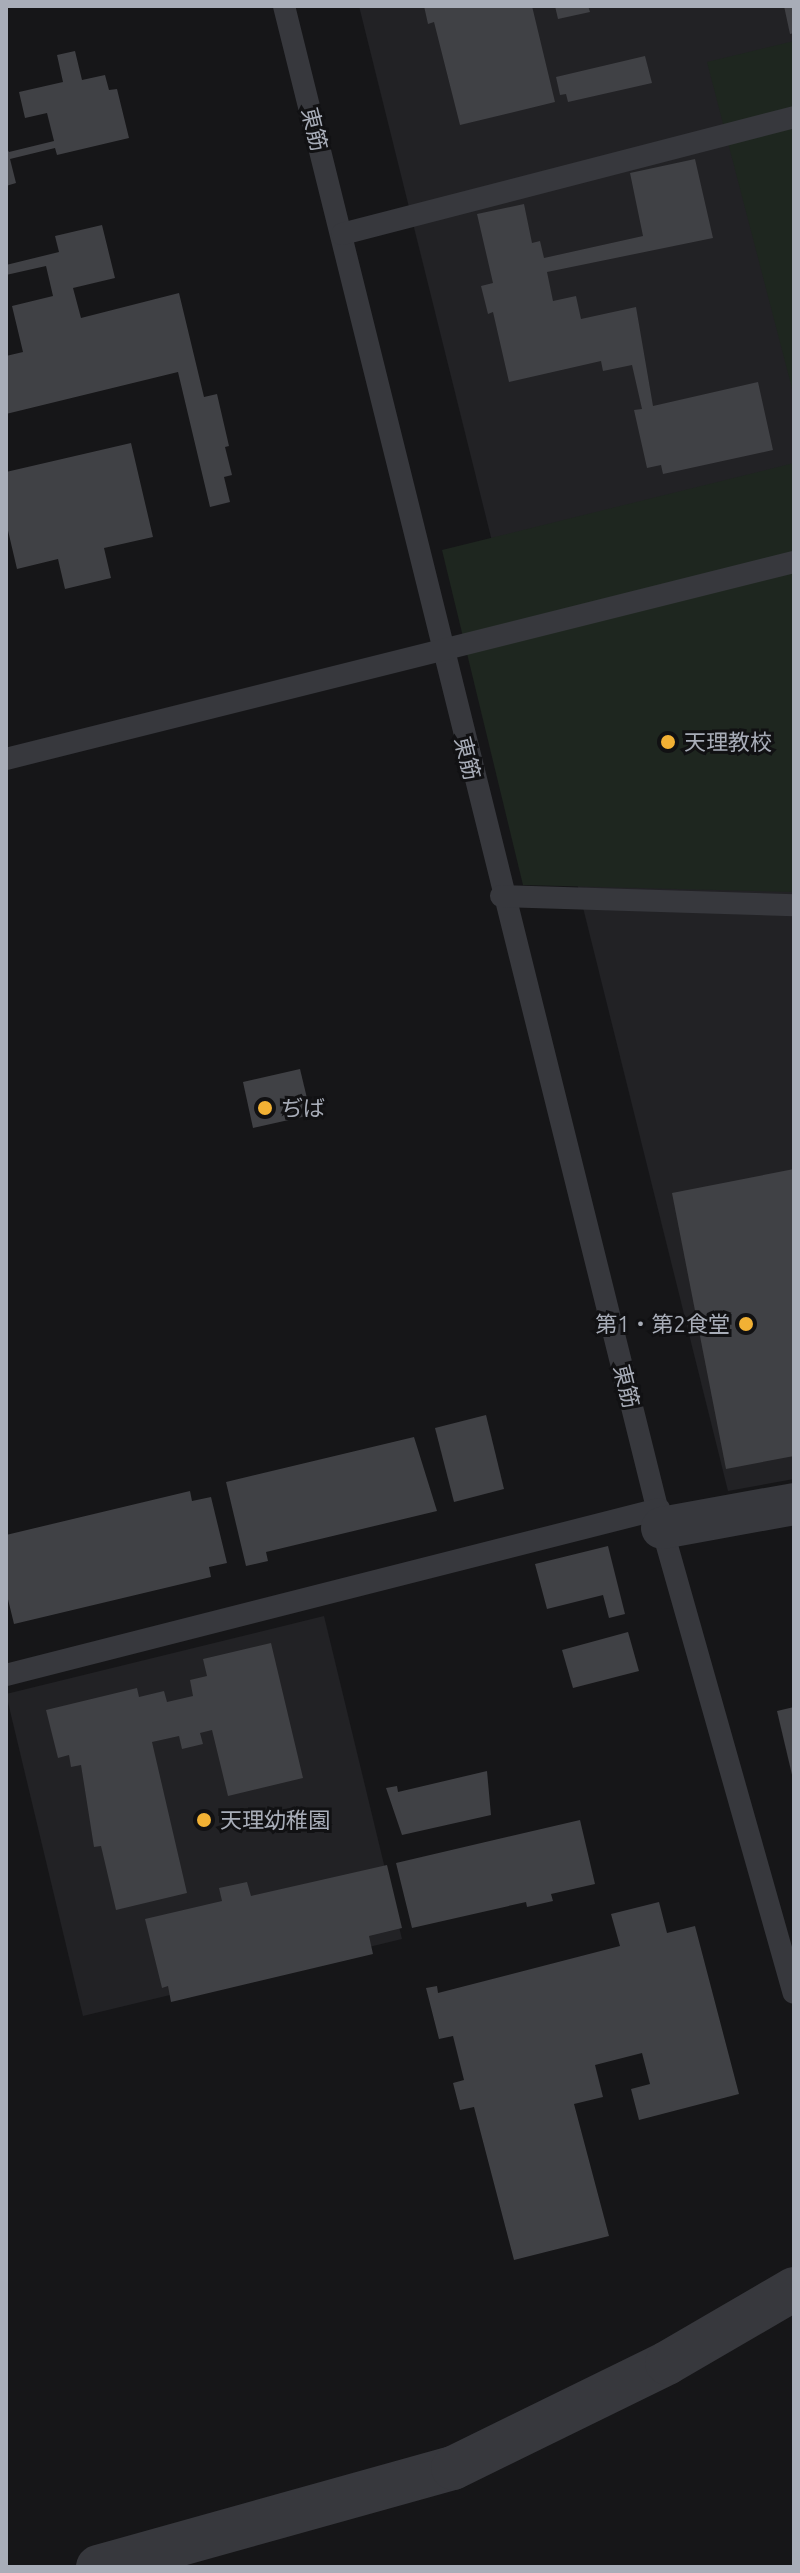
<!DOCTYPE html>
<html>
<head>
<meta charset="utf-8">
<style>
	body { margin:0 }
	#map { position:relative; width:800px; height:2573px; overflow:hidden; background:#161618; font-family:Ubuntu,"Noto Sans JP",sans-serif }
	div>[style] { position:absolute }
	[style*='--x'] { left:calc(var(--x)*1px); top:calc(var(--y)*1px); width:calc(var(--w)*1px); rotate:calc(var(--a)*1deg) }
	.built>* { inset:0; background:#222225 }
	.green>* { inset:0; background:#1e261f }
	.building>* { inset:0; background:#404145 }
	.service>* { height:22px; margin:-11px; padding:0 11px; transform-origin:11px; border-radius:11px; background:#37383d }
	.minor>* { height:42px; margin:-21px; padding:0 21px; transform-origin:21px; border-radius:21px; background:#37383d }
	.tertiary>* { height:44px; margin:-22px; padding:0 22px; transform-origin:22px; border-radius:22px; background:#37383d }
	.dots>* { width:22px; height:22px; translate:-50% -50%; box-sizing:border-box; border:4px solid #111113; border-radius:50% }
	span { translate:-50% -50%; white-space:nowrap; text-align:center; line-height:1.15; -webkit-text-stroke:6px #111113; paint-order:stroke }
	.street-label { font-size:22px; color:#a8adb8 }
	.poi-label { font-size:22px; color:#a8adb8 }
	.left { translate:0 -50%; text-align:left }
	.right { translate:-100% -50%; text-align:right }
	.frame { position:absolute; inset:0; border:8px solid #a8adb8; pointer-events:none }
</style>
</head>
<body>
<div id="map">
	<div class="built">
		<div style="clip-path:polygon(359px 6px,794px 6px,794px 1479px,728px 1491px)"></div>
		<div style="clip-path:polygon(324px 1616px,402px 1939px,83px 2016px,6px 1694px)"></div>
	</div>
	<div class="green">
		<div style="clip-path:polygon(794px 41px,794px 396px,707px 62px)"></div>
		<div style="clip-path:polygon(794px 463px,794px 892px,523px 885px,442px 550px)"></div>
	</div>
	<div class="building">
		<div style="clip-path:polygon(424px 6px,532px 6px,555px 102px,460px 125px,434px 22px,428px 24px)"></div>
		<div style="clip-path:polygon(555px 6px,588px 6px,590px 12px,558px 19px)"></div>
		<div style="clip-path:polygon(784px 6px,794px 6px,794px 33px,790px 34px)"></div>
		<div style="clip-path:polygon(75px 51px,82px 80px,105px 75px,109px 90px,117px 89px,129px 138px,57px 155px,55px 148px,10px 159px,16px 183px,6px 186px,6px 147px,9px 152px,54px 141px,47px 113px,25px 118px,19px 92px,63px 82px,57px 55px)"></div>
		<div style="clip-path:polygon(645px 56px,652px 83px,568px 102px,566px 94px,560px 95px,556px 77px)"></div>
		<div style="clip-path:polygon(695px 159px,713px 238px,547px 272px,553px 301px,576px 296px,581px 319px,636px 307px,653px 406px,758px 382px,773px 450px,663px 474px,661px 465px,647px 468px,634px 410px,642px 409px,632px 365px,603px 371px,601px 361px,509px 382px,493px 312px,488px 314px,481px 286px,493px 283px,477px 214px,524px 204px,532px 243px,540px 241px,544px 258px,643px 236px,630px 173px)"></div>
		<div style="clip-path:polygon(102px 225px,115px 278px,73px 288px,81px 318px,179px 293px,204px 397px,217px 394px,229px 446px,225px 447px,232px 475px,224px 477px,230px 502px,210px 507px,178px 372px,6px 414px,6px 356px,23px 352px,12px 306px,53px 296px,46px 266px,6px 275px,6px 265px,59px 252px,55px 236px)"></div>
		<div style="clip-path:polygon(131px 443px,153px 537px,104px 548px,111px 578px,65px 589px,58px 559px,17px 569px,6px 522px,6px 472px)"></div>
		<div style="clip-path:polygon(300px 1069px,311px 1115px,253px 1128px,243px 1082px)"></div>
		<div style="clip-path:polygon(794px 1169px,794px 1456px,726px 1469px,672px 1193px)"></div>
		<div style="clip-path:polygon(486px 1415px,504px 1489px,454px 1502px,435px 1428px)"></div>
		<div style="clip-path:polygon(414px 1437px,437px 1511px,266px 1552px,268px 1561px,246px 1566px,226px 1482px)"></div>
		<div style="clip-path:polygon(190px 1491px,192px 1501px,211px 1497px,227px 1563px,209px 1567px,211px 1577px,14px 1624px,6px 1591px,6px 1535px)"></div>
		<div style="clip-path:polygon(608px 1546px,625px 1614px,609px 1618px,603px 1595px,547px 1609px,535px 1564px)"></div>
		<div style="clip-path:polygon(628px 1632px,639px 1671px,573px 1688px,562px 1650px)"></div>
		<div style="clip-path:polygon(271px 1643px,303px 1778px,228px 1796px,212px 1730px,200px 1733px,203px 1744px,182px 1749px,179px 1736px,152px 1742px,187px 1893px,116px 1910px,101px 1846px,94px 1847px,81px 1765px,71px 1767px,69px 1755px,58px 1758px,46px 1710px,137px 1688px,139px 1697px,164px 1691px,167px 1702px,193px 1696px,190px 1680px,207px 1676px,203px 1659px)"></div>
		<div style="clip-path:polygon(794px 1707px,794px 1779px,793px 1779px,777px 1711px)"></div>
		<div style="clip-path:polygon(487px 1771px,491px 1815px,402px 1835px,386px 1788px,397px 1786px,398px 1792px)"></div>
		<div style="clip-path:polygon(580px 1820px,595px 1884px,551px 1894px,553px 1901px,527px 1907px,526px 1902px,412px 1928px,396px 1863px)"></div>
		<div style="clip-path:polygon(387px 1865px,402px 1928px,369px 1936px,373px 1954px,171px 2002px,168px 1986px,162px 1988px,145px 1919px,222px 1901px,219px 1888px,247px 1882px,251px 1896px)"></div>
		<div style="clip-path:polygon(659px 1902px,667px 1933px,695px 1926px,739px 2094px,639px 2120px,631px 2089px,650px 2084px,642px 2053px,595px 2065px,603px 2097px,574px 2104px,609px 2236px,514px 2260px,474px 2107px,460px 2110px,453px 2083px,464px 2080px,453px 2036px,439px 2039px,426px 1988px,437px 1986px,438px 1993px,620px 1946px,611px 1914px)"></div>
	</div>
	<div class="service">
		<div style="--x:284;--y:6;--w:1568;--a:76.05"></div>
		<div style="--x:662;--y:1528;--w:483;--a:74.2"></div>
		<div style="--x:342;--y:234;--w:467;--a:-14.5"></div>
		<div style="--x:6;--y:759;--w:812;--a:-14.04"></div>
		<div style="--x:501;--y:896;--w:293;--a:1.8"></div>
		<div style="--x:6;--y:1675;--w:674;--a:-14.26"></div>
	</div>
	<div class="minor">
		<div style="--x:662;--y:1528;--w:134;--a:-10.3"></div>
	</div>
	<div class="tertiary">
		<div style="--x:98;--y:2567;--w:369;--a:-15.6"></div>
		<div style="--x:453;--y:2468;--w:238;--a:-26.1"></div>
		<div style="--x:667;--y:2363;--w:147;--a:-30.2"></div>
	</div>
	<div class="dots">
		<div style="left:668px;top:742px;background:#f2b134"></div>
		<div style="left:265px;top:1108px;background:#f2b134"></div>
		<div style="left:746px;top:1324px;background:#f2b134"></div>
		<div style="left:204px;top:1820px;background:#f2b134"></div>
	</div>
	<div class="street-label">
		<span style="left:315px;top:129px;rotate:76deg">東筋</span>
		<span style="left:468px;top:758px;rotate:76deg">東筋</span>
		<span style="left:627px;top:1386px;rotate:76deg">東筋</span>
	</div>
	<div class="poi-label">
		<span class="left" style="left:684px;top:742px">天理教校</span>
		<span class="left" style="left:281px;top:1108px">ぢば</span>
		<span class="right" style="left:730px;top:1324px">第1・第2食堂</span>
		<span class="left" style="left:220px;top:1820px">天理幼稚園</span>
	</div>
	<div class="frame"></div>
</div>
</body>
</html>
